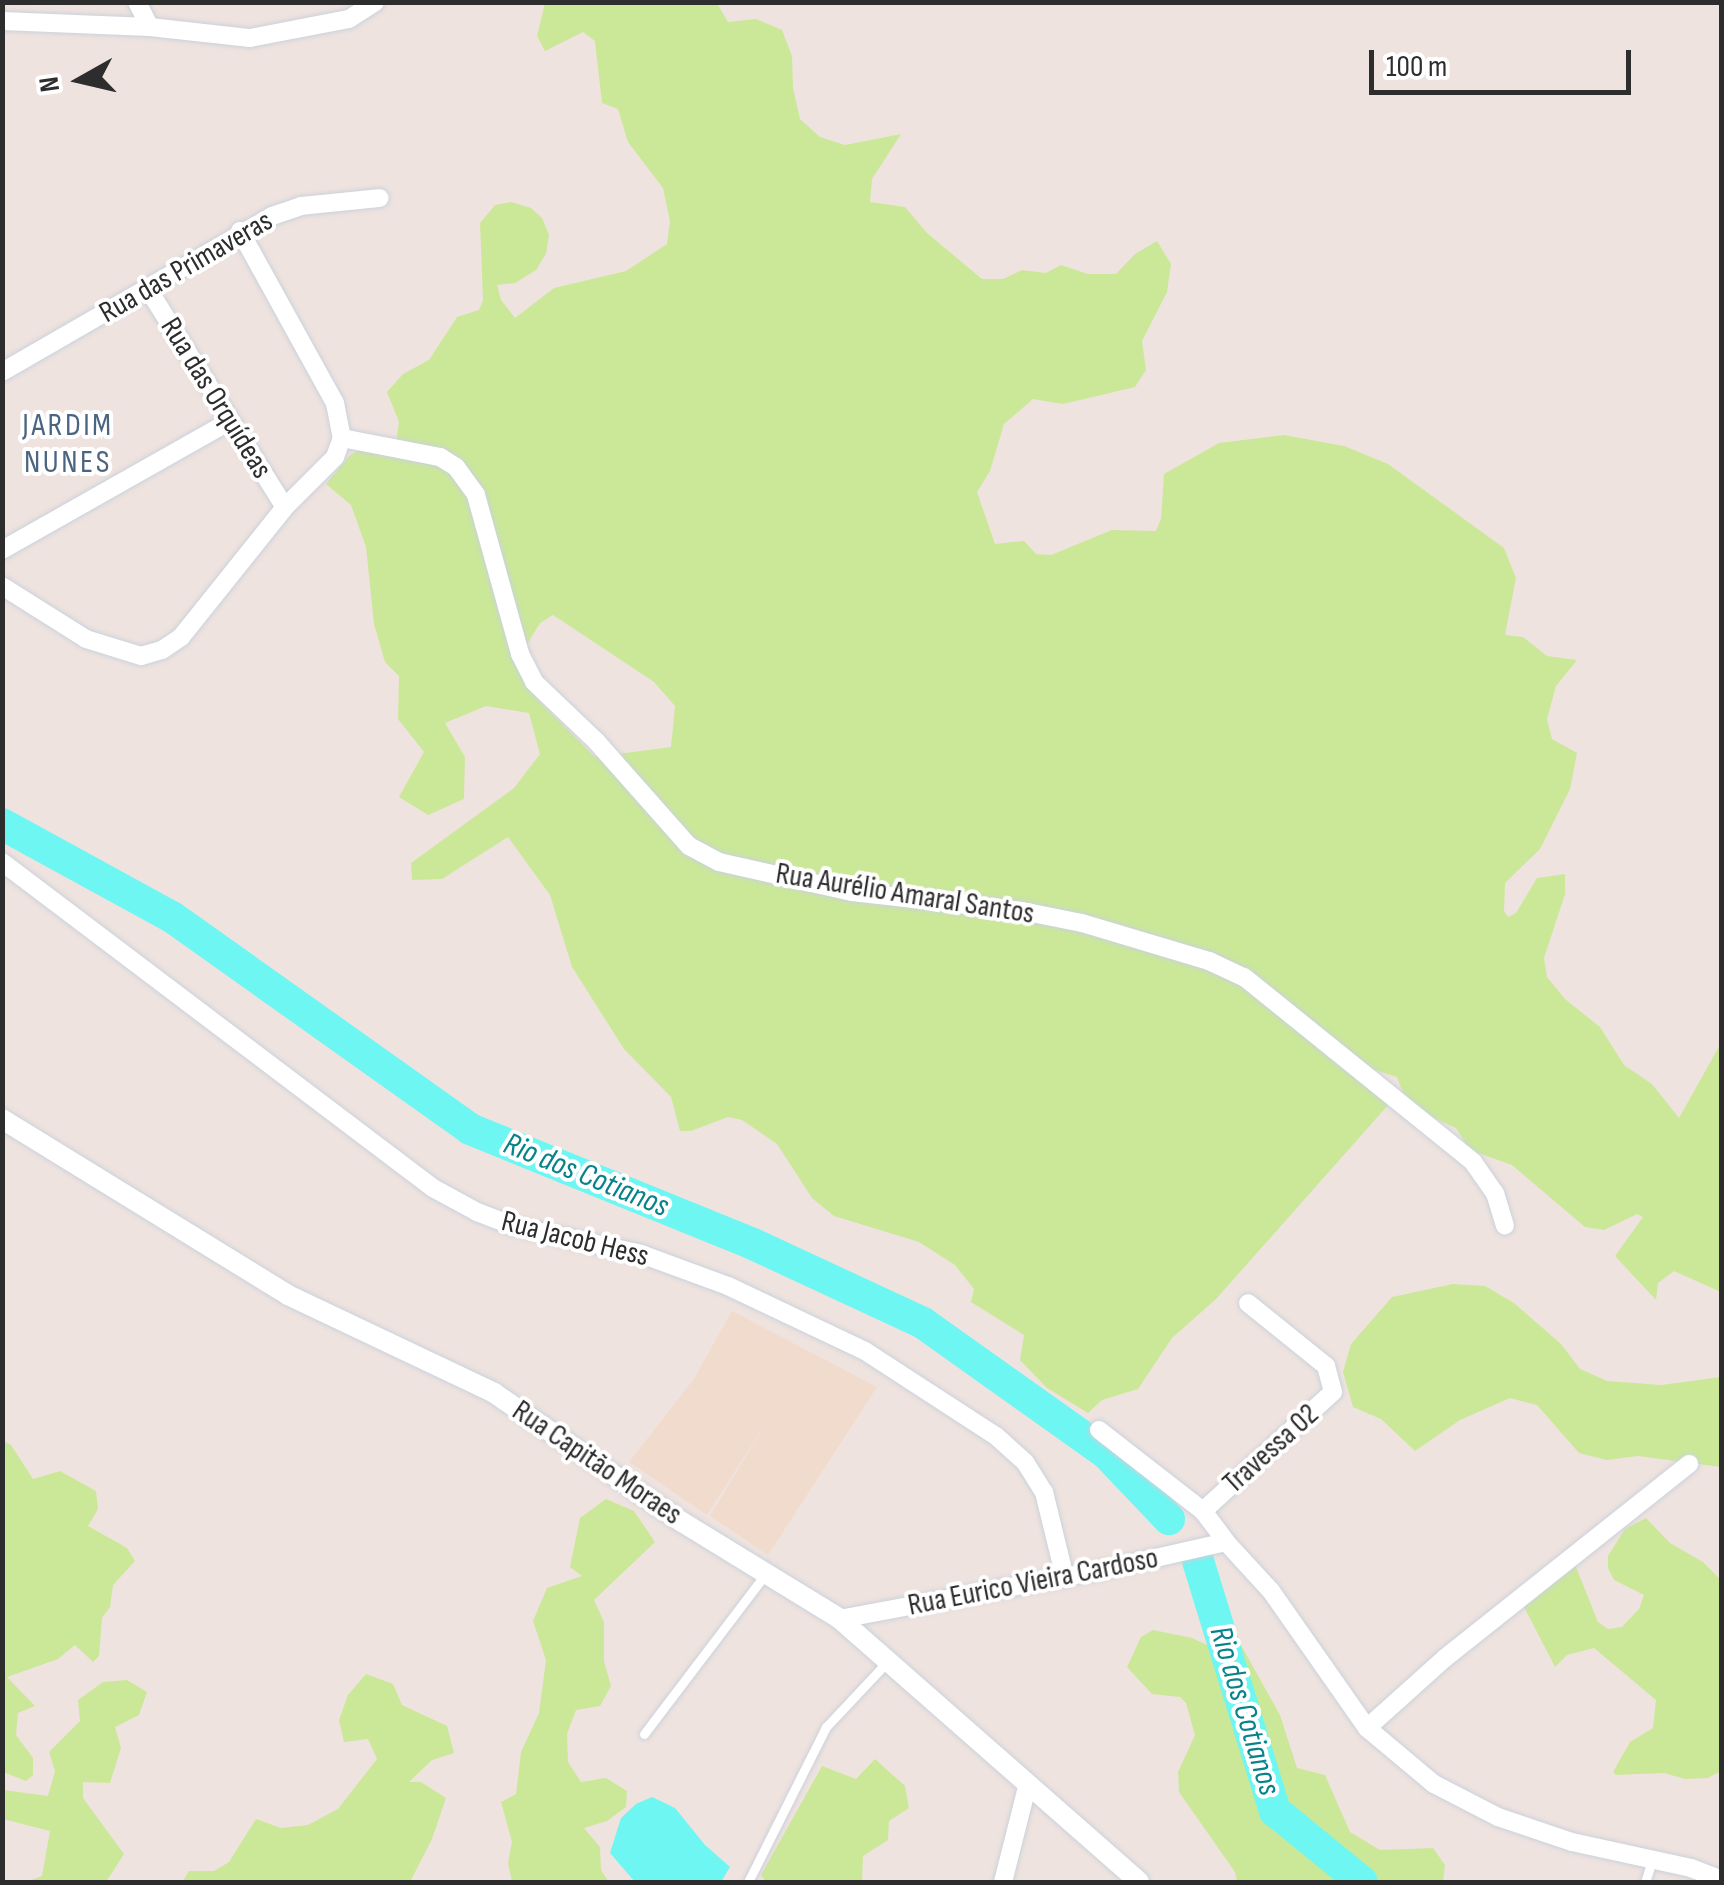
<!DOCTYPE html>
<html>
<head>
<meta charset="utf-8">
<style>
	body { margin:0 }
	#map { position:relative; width:1724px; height:1885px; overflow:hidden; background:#efe3df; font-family:"Sofia Sans Condensed",sans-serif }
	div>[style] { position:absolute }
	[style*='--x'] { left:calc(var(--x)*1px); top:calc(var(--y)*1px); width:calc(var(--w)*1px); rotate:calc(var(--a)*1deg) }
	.education>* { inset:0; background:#f1dbcd }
	.green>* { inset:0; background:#cbe898 }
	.water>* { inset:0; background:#6df6f2 }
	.river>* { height:32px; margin:-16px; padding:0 16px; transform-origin:16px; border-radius:16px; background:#6df6f2 }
	.roads { filter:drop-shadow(0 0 2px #cad2db) drop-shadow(0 0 2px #cad2db) }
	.service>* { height:9px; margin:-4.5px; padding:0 4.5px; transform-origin:4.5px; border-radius:4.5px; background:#fff }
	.minor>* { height:18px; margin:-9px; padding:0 9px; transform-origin:9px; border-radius:9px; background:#fff }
	.tertiary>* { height:20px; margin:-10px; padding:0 10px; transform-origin:10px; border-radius:10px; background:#fff }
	span { translate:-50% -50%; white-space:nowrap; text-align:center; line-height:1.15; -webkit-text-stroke:8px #fff; paint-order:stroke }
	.street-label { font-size:30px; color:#2d2d2d }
	.neighbourhood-label { font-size:32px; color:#4a6481; letter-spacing:2.5px }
	.water-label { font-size:32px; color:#08838a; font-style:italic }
	.frame { position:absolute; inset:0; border:5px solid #2d2d2d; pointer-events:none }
	.north { position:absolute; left:30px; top:30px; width:100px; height:100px; -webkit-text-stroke:8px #fff; paint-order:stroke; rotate:262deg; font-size:28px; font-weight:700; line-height:40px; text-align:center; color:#2d2d2d }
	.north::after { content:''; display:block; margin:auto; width:35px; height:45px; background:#2d2d2d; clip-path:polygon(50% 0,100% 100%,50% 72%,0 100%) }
	.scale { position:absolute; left:1369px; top:50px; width:262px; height:45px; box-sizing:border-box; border:5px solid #2d2d2d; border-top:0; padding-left:12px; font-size:30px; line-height:35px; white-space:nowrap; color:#2d2d2d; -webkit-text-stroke:8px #fff; paint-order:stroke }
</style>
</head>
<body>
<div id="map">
	<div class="education">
		<div style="clip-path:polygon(732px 1311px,877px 1387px,768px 1555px,710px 1516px,767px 1421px,707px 1515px,629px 1462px,693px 1380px)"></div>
	</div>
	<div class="green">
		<div style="clip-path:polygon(evenodd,545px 3px,717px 3px,728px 22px,756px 19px,782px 30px,792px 56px,793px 88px,800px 119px,820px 137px,845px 145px,901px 134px,872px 179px,870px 202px,905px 207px,927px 233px,982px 279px,1003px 279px,1022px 270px,1046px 273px,1061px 265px,1088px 274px,1116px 274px,1135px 254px,1157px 241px,1171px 264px,1167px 292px,1142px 341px,1146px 370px,1135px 387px,1063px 404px,1033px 399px,1004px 424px,990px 471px,977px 492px,995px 544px,1024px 541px,1036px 554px,1051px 555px,1112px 530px,1156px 531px,1161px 519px,1164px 474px,1219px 443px,1284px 435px,1344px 446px,1388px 464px,1504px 548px,1516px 578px,1505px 635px,1523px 637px,1547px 656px,1577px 660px,1556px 686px,1547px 719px,1552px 739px,1577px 753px,1570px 789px,1540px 849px,1505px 883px,1504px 911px,1508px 917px,1516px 913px,1537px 878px,1565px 874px,1565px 894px,1544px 958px,1547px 977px,1565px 999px,1600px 1027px,1624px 1065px,1652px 1084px,1679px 1118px,1721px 1043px,1721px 1292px,1674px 1271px,1658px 1283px,1656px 1300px,1615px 1256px,1643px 1217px,1637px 1214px,1604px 1230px,1585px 1227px,1512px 1165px,1470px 1150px,1456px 1128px,1408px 1106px,1397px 1077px,1372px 1069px,1389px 1104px,1216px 1299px,1172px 1338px,1138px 1389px,1102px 1400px,1088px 1413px,1047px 1388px,1020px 1360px,1024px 1335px,971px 1302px,974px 1289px,955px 1265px,919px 1242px,834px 1216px,812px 1198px,777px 1144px,742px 1120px,728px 1117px,691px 1131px,680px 1131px,671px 1097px,624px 1049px,572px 967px,550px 895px,508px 837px,442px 879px,412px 880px,411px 863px,514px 788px,540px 754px,529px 713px,486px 706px,445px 723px,465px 757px,464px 799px,428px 815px,399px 797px,424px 752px,398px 719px,399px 676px,385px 662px,374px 624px,366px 547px,351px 505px,326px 484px,350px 455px,362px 448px,395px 450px,399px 422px,387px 392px,403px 374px,429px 360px,457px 317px,479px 310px,483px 300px,480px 223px,495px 205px,511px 202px,531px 208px,542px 218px,549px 235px,546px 254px,536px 270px,515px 283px,497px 285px,501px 300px,515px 318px,554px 288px,626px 271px,667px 244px,670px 221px,663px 188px,628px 142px,618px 109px,602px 103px,595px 41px,583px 32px,545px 51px,537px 36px,545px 3px,553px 615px,654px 682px,675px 706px,671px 747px,595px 757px,536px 698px,523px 674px,523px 651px,540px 623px,553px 615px)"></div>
		<div style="clip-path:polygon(1453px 1284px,1485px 1286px,1514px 1303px,1561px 1344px,1580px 1369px,1607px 1381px,1661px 1385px,1721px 1377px,1721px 1467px,1638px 1456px,1607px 1460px,1579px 1453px,1537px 1405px,1510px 1398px,1460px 1420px,1415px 1451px,1381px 1419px,1353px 1407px,1343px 1372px,1351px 1344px,1392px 1297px)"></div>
		<div style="clip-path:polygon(2px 1440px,11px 1445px,33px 1479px,60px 1471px,96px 1491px,98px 1509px,88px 1526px,127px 1548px,135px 1561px,113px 1585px,110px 1607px,102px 1618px,99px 1656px,93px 1662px,75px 1645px,58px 1659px,7px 1677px,35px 1706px,18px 1713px,16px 1735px,33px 1758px,33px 1775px,26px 1781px,3px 1772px)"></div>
		<div style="clip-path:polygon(606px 1499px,634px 1511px,655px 1542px,594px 1600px,604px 1622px,604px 1661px,611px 1686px,600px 1706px,576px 1710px,567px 1734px,568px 1762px,581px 1782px,606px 1778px,627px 1791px,626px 1807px,607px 1821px,584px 1828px,600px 1847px,601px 1870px,609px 1882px,512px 1882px,508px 1863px,512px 1842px,501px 1802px,516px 1794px,521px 1752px,539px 1713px,546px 1660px,533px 1621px,547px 1588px,582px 1576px,570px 1567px,580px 1518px)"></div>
		<div style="clip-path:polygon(1646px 1518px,1670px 1543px,1703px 1562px,1721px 1580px,1721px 1771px,1708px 1778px,1685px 1779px,1664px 1773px,1616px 1775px,1613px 1772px,1630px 1742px,1653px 1728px,1656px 1700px,1594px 1648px,1567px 1655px,1555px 1667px,1521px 1601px,1572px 1557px,1598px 1622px,1608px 1629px,1622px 1627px,1639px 1609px,1644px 1595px,1614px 1580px,1608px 1568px,1608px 1556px,1625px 1529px)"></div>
		<div style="clip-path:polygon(1153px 1630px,1192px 1638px,1227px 1654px,1237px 1638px,1280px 1715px,1297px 1768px,1325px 1775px,1350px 1832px,1380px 1850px,1433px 1848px,1445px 1865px,1443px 1882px,1237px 1882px,1235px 1872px,1179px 1792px,1178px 1772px,1195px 1735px,1186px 1703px,1180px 1697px,1152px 1694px,1127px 1667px,1141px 1637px)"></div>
		<div style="clip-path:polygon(366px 1674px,393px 1684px,402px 1705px,447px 1726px,454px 1753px,432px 1760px,409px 1782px,421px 1782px,446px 1798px,432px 1839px,410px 1882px,182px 1882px,189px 1871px,214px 1871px,229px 1862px,256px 1819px,281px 1828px,308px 1825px,338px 1809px,377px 1759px,368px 1739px,344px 1742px,339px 1720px,348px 1695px)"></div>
		<div style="clip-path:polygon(127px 1680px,147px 1692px,139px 1715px,115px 1727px,121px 1748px,110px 1783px,83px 1782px,83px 1798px,124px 1854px,106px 1882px,26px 1882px,42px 1876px,50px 1831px,3px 1819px,3px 1790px,48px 1796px,55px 1771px,49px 1752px,80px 1721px,78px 1700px,103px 1682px)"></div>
		<div style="clip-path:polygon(875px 1759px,905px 1786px,909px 1808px,889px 1821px,888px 1840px,863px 1856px,862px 1882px,766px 1882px,761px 1875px,822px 1766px,856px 1779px)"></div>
	</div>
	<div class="water">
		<div style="clip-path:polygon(652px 1797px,675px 1808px,705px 1845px,730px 1867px,721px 1882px,635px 1882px,610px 1853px,621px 1818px,636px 1804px)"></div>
	</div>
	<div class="river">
		<div style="--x:2;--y:824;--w:194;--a:28.7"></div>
		<div style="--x:172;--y:917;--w:366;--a:35.4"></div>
		<div style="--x:470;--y:1129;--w:305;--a:22.1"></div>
		<div style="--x:753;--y:1244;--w:187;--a:24.9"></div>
		<div style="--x:923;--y:1323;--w:226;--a:35.4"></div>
		<div style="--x:1107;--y:1454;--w:90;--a:46.4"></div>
		<div style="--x:1198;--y:1561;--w:262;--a:72.9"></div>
		<div style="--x:1275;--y:1811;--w:112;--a:39.2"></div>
	</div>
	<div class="roads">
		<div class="service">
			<div style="--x:644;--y:1734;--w:202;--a:-52.8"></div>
			<div style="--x:748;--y:1882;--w:174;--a:-63.3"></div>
			<div style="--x:826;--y:1727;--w:88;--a:-46.8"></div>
			<div style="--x:1645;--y:1882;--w:23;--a:-72"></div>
		</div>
		<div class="minor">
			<div style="--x:137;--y:2;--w:28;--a:63"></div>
			<div style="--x:2;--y:21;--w:148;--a:2.3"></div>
			<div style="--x:150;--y:27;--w:101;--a:6.3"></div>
			<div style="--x:250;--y:38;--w:101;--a:-10.9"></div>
			<div style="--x:349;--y:19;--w:31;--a:-33"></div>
			<div style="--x:240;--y:231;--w:196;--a:61.1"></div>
			<div style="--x:335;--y:403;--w:36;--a:79"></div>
			<div style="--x:148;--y:289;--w:257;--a:57.9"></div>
			<div style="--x:2;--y:372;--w:312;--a:-30"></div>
			<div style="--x:272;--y:216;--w:31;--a:-19"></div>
			<div style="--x:301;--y:206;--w:79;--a:-5.8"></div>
			<div style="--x:2;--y:550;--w:262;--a:-29.5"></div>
			<div style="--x:2;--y:586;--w:99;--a:32.2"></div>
			<div style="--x:86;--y:639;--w:58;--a:17.2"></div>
			<div style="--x:141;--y:656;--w:22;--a:-16"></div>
			<div style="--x:162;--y:650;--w:23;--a:-34"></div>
			<div style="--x:181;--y:637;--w:166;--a:-51.3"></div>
			<div style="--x:285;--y:507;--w:71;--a:-45"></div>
			<div style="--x:335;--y:457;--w:20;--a:-70"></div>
			<div style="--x:342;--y:438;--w:100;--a:11"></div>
			<div style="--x:440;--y:457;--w:19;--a:32"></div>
			<div style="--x:456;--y:467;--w:34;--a:54"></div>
			<div style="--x:476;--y:495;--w:165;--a:74.5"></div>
			<div style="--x:520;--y:654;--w:31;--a:63"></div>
			<div style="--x:534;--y:682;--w:86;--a:43.6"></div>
			<div style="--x:596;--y:741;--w:140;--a:48.5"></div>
			<div style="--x:689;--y:846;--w:34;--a:28"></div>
			<div style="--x:719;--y:862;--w:136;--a:12.7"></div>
			<div style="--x:852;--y:892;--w:171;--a:6.4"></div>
			<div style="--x:1022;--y:911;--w:61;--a:11.3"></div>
			<div style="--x:1082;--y:923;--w:133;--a:16.7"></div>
			<div style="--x:1209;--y:961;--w:38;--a:25"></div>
			<div style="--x:1244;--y:977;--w:294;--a:38.9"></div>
			<div style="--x:1473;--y:1162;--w:38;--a:55"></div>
			<div style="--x:1495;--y:1193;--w:34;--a:73"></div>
			<div style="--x:2;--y:862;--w:540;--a:37.1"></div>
			<div style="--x:433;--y:1188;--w:50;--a:28.6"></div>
			<div style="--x:477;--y:1212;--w:39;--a:21"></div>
			<div style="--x:513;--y:1226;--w:131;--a:12.3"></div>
			<div style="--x:641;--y:1254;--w:93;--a:20.2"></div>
			<div style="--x:728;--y:1286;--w:152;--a:25.4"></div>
			<div style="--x:865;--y:1351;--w:156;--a:33"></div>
			<div style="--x:996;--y:1436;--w:39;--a:42"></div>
			<div style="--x:1025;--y:1462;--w:36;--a:58"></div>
			<div style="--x:1044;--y:1492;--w:89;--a:76.3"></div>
			<div style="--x:1099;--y:1430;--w:132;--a:37.9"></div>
			<div style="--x:1203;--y:1511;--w:39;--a:53"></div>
			<div style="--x:1203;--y:1511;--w:176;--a:-42.5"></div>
			<div style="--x:1333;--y:1392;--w:27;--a:-105"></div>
			<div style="--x:1326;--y:1366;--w:100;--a:-141.1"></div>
			<div style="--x:840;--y:1619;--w:272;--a:-10.6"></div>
			<div style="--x:1107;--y:1569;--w:122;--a:-12.8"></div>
			<div style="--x:1226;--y:1542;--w:67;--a:47.4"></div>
			<div style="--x:1271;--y:1591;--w:167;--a:55"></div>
			<div style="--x:1367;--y:1728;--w:87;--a:39.9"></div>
			<div style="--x:1434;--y:1784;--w:72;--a:27.3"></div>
			<div style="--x:1498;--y:1817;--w:78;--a:18.7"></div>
			<div style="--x:1572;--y:1842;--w:122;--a:12.3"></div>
			<div style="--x:1691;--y:1868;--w:33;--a:21"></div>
			<div style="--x:1367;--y:1728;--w:105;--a:-41.9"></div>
			<div style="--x:1445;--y:1658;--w:312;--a:-38.5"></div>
			<div style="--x:1003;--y:1882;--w:102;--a:-75.8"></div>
		</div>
		<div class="tertiary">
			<div style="--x:2;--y:1119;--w:336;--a:31.6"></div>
			<div style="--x:288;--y:1295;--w:228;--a:25.4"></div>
			<div style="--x:494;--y:1393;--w:228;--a:34.5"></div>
			<div style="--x:682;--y:1522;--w:185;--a:31.5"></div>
			<div style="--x:840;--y:1619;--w:398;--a:41.3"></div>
		</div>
	</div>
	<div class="street-label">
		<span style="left:186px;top:267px;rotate:-30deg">Rua das Primaveras</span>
		<span style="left:216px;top:398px;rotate:58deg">Rua das Orquídeas</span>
		<span style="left:905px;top:894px;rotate:9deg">Rua Aurélio Amaral Santos</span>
		<span style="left:575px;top:1239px;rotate:14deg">Rua Jacob Hess</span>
		<span style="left:1271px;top:1449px;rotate:-42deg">Travessa 02</span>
		<span style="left:597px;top:1463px;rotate:34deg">Rua Capitão Moraes</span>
		<span style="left:1033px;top:1582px;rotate:-11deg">Rua Eurico Vieira Cardoso</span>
	</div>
	<div class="neighbourhood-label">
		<span style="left:68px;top:445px">JARDIM<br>NUNES</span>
	</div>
	<div class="water-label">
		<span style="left:586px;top:1176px;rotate:22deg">Rio dos Cotianos</span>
		<span style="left:1244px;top:1711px;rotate:73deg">Rio dos Cotianos</span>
	</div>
	<div class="frame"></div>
	<div class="north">N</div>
	<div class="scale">100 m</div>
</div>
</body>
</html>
